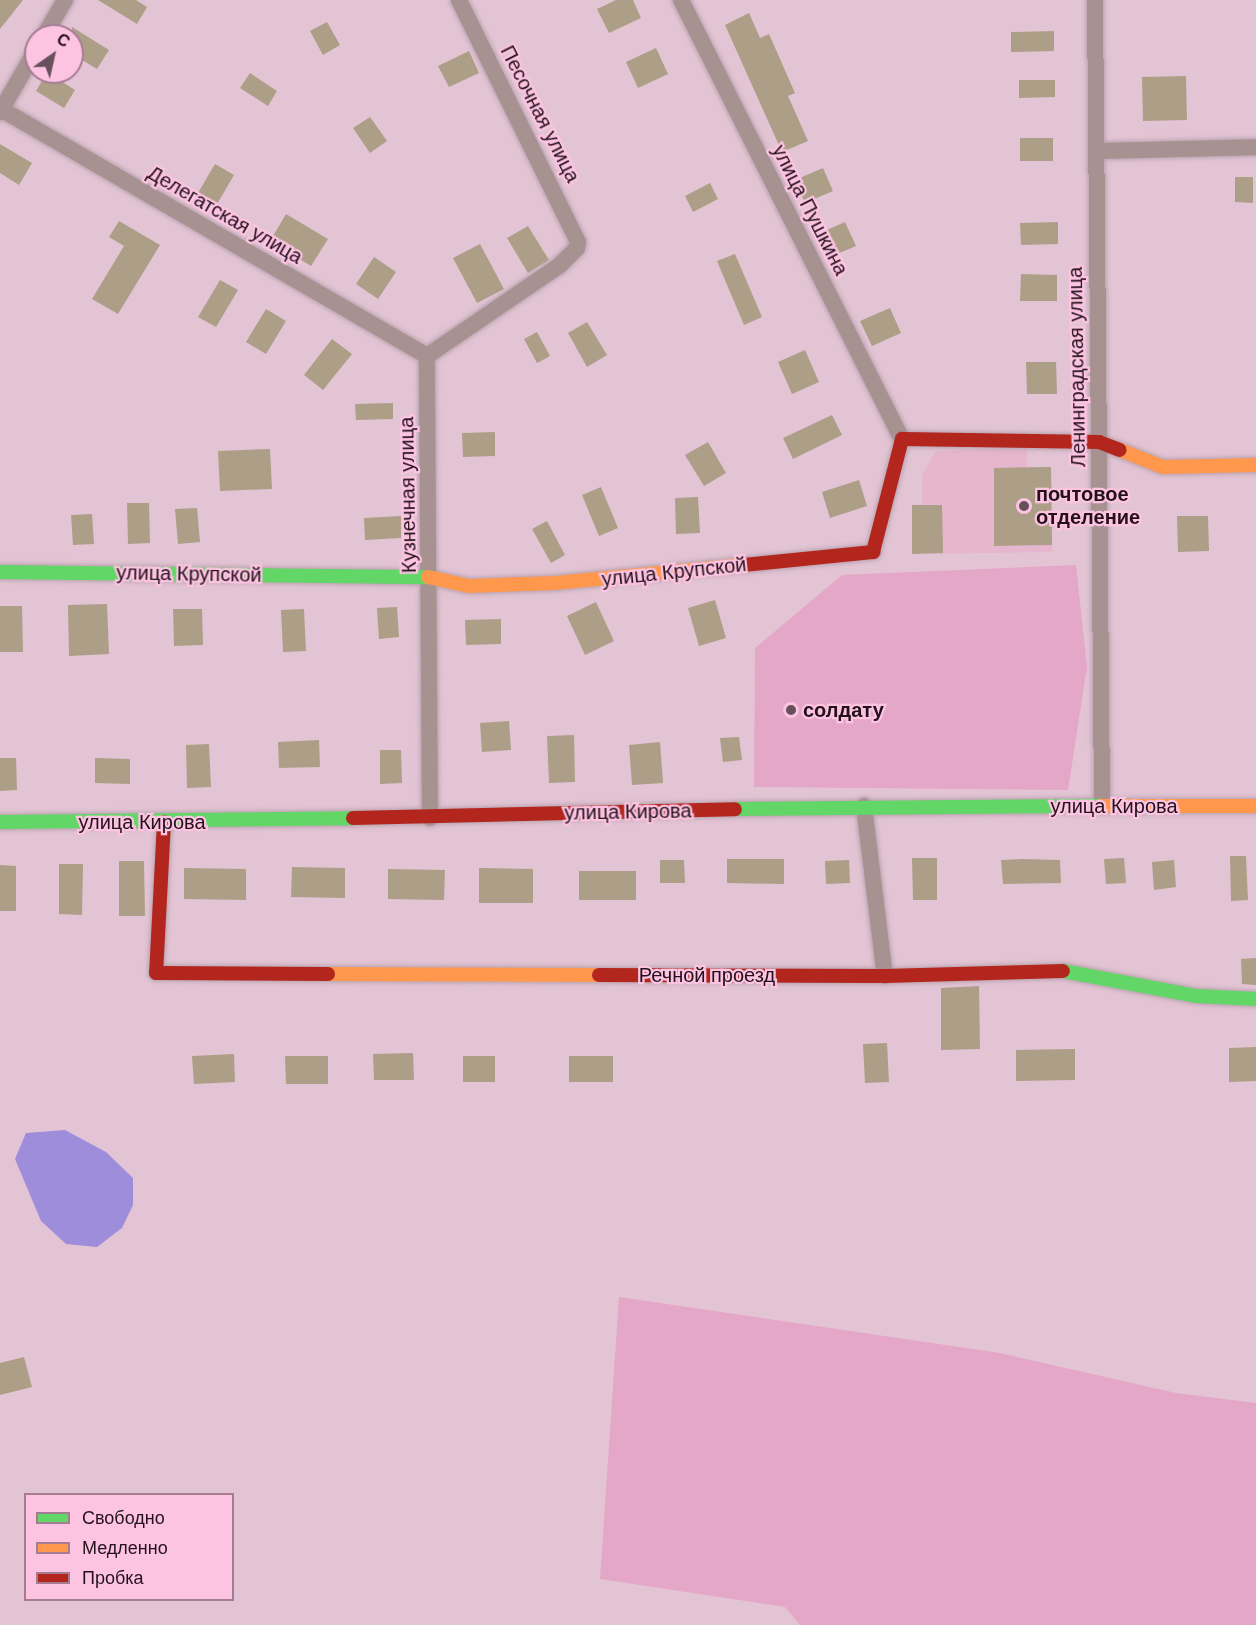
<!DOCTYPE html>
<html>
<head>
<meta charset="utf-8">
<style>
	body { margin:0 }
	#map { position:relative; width:1256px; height:1625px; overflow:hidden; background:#e3c4d4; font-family:Helvetica,sans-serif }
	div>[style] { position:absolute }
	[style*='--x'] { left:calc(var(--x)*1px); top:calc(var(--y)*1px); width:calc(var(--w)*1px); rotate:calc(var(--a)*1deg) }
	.built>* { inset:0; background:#e6b5ce }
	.green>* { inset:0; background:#e5a7c8 }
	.water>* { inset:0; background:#9e8dda }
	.building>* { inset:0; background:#ad9e87 }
	.roads { filter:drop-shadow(0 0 2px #baa3af) drop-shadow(0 0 2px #baa3af) }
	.street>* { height:16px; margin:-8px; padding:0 8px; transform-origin:8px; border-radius:8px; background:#a79191 }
	.fast>* { height:14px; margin:-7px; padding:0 7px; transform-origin:7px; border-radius:7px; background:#63d668 }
	.slow>* { height:14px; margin:-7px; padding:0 7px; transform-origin:7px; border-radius:7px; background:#ff974d }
	.jam>* { height:14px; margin:-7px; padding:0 7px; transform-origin:7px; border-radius:7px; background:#b3261e }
	.dots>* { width:16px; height:16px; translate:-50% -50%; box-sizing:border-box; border:3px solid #fdc4e2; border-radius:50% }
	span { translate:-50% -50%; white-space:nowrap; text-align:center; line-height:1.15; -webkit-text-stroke:4.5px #fdc4e2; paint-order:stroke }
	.street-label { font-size:20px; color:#24111c }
	.poi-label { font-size:20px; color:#24111c; font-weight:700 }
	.left { translate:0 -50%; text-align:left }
	.legend { position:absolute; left:24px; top:1493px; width:210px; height:108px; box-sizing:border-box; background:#fdc4e2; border:2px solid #a67c93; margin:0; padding:8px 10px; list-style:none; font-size:18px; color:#24111c }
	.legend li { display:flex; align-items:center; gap:12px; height:30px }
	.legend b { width:30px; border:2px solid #a67c93 }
	.north { position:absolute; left:24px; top:24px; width:60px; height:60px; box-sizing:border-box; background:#fdc4e2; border:2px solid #a67c93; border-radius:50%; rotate:34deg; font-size:16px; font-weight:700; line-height:24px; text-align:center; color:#24111c }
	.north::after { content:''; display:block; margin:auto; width:21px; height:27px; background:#67505c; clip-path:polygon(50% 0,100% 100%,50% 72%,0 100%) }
</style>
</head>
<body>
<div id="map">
	<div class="built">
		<div style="clip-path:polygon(1027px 448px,1027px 467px,1051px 467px,1052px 552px,912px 554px,912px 505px,922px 504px,922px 474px,936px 451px)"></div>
	</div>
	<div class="green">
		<div style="clip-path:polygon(1076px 565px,1087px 667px,1068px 790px,754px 787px,755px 648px,842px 575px)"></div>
		<div style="clip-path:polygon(619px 1297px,1000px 1353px,1176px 1393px,1256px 1403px,1256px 1625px,800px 1625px,785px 1607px,600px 1579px)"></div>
	</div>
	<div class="water">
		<div style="clip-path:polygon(65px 1130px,106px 1152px,133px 1178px,133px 1205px,122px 1228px,97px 1247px,66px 1244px,41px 1221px,15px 1159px,26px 1133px)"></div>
	</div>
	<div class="building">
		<div style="clip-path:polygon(0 0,23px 0,0 29px)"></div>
		<div style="clip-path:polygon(98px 0,136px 0,147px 7px,137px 24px)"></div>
		<div style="clip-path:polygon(616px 0,633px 0,641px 18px,609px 33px,597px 9px)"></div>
		<div style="clip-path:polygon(749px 13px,760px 38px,769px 34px,795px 93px,788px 96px,808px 141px,782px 152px,725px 25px)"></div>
		<div style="clip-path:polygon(327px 22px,340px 45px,323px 55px,310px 31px)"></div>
		<div style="clip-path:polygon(72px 27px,109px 50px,97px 69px,72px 54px)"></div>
		<div style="clip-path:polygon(1054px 31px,1054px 51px,1011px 52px,1011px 32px)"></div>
		<div style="clip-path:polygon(656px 48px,668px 74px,638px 88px,626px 62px)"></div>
		<div style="clip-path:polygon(469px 51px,479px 73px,449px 87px,438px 66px)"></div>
		<div style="clip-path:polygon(47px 72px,75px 90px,64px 108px,36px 91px)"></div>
		<div style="clip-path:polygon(250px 73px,277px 91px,268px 106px,240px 88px)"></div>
		<div style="clip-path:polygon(1186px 76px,1187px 120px,1143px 121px,1142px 77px)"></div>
		<div style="clip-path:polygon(1019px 80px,1055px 80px,1055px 97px,1019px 98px)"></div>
		<div style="clip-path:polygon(370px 117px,387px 141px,370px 153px,353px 128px)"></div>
		<div style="clip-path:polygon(1020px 138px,1053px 138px,1053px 161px,1020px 161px)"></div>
		<div style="clip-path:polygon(0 144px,32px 163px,19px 185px,0 173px)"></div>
		<div style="clip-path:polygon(215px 164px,234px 175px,217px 204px,198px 193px)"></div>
		<div style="clip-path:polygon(823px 168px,833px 191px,805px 203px,795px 180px)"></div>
		<div style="clip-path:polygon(1235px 177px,1253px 177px,1253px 203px,1235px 202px)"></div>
		<div style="clip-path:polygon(710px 183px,718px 199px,693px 212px,685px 196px)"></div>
		<div style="clip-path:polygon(286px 214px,328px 239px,311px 266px,270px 241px)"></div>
		<div style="clip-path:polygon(119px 221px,160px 245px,118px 314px,92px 299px,124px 246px,109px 237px)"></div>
		<div style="clip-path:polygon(845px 222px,856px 246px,830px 257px,820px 233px)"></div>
		<div style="clip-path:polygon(1058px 222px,1058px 244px,1021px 245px,1020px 223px)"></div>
		<div style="clip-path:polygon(528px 226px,549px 260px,528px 273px,507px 238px)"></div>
		<div style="clip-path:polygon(480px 244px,504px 289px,477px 303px,453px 258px)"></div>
		<div style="clip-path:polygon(735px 254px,762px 317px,744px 325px,717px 261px)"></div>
		<div style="clip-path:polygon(374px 257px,396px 272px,378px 299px,356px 284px)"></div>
		<div style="clip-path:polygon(1021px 274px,1057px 275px,1057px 301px,1020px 301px)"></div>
		<div style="clip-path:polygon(220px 280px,238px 290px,216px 327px,198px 317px)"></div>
		<div style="clip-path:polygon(890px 308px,901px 333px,872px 346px,860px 321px)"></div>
		<div style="clip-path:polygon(266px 309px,286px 321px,266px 354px,246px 342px)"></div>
		<div style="clip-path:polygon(587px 322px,607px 355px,587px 367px,568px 333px)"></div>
		<div style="clip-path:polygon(537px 332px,550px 356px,537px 363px,524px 339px)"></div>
		<div style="clip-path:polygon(332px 339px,352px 354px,323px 390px,304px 375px)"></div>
		<div style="clip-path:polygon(805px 350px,819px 382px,792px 394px,778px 362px)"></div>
		<div style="clip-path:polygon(1026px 362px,1056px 362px,1057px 394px,1027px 394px)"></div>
		<div style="clip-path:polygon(393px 403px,393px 419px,356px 420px,355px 404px)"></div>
		<div style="clip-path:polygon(832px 415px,842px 435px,793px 459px,783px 438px)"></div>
		<div style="clip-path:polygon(495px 432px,495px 456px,463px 457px,462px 433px)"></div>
		<div style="clip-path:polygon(708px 442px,726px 473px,704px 486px,685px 455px)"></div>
		<div style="clip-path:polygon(270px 449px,272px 489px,220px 491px,218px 451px)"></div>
		<div style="clip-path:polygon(1051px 467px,1052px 545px,994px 546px,994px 468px)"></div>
		<div style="clip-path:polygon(859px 480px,867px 506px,830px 518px,822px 492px)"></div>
		<div style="clip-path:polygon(601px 487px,618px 528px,599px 536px,582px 495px)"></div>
		<div style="clip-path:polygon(698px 497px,700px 533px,676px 534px,675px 498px)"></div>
		<div style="clip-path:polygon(127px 503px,149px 503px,150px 543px,128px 544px)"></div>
		<div style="clip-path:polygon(912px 505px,942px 505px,943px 553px,912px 554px)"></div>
		<div style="clip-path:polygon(197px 508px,200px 542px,178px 544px,175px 509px)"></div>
		<div style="clip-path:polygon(92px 514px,94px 544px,73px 545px,71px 515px)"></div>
		<div style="clip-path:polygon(401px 516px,401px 538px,365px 540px,364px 518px)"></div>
		<div style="clip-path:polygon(1177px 516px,1208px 516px,1209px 551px,1178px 552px)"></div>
		<div style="clip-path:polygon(547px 521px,565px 555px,551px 563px,532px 529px)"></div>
		<div style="clip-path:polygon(715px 600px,726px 638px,699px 646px,688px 608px)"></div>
		<div style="clip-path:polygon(596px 602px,614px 641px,585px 655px,567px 616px)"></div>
		<div style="clip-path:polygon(107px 604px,109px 654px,69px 656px,68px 605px)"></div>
		<div style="clip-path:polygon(0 606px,22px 606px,23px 652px,0 652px)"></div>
		<div style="clip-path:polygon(397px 607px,399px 637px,379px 639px,377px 608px)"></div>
		<div style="clip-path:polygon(173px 609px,202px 609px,203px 645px,174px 646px)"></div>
		<div style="clip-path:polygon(304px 609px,306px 651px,283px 652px,281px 610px)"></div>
		<div style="clip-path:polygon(501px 619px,501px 644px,466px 645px,465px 620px)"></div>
		<div style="clip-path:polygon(509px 721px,511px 750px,482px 752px,480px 723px)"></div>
		<div style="clip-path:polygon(574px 735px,575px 782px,549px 783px,547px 736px)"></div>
		<div style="clip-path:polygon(739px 737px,742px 760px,723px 762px,720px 738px)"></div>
		<div style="clip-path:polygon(319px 740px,320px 767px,279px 768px,278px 742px)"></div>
		<div style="clip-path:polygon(660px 742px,663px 783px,632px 785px,629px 745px)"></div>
		<div style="clip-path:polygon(209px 744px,211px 787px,187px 788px,186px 745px)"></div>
		<div style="clip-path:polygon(380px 750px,401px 750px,402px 783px,380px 784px)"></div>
		<div style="clip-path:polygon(0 758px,16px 758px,17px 790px,0 791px)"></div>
		<div style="clip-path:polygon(95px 758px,130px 759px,130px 784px,95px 783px)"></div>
		<div style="clip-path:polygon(1230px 856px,1246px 856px,1248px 900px,1231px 901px)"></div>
		<div style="clip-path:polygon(912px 858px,937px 858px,937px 900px,913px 900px)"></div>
		<div style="clip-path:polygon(1124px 858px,1126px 883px,1106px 884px,1104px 859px)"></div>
		<div style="clip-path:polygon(727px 859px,784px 859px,784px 884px,727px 883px)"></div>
		<div style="clip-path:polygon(1023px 859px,1060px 860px,1061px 883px,1003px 884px,1001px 860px)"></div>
		<div style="clip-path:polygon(660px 860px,684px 860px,685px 883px,660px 883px)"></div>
		<div style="clip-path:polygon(849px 860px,850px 883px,826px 884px,825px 861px)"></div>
		<div style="clip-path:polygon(1174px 860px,1176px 887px,1154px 890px,1152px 862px)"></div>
		<div style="clip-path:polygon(119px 861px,144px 861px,145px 916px,119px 916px)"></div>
		<div style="clip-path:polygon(59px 864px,83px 864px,82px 915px,59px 914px)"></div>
		<div style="clip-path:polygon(0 865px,16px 866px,16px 911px,0 911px)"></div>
		<div style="clip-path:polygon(292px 867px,345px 868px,345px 898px,291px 897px)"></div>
		<div style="clip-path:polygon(184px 868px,246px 869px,246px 900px,184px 899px)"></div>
		<div style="clip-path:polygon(479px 868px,533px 869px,533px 903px,479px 903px)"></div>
		<div style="clip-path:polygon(388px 869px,445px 870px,444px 900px,388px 899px)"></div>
		<div style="clip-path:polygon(579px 871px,636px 871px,636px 900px,579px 900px)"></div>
		<div style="clip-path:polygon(1256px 958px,1256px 985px,1242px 984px,1241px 959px)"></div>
		<div style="clip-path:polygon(979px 986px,980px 1049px,941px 1050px,941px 988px)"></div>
		<div style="clip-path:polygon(887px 1043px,889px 1082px,865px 1083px,863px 1044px)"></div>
		<div style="clip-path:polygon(1256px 1047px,1256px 1081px,1229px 1082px,1229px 1048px)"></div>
		<div style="clip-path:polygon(1075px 1049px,1075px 1080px,1016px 1081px,1016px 1050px)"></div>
		<div style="clip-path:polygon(413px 1053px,414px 1080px,374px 1080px,373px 1054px)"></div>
		<div style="clip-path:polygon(234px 1054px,235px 1082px,194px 1084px,192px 1056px)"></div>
		<div style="clip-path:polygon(285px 1056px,328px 1056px,328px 1084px,286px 1084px)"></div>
		<div style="clip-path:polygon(463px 1056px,495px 1056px,495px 1082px,463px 1082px)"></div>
		<div style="clip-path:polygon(569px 1056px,613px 1056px,613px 1082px,569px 1082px)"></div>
		<div style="clip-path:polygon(24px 1357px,32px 1387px,0 1395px,0 1363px)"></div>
	</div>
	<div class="roads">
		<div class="street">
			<div style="--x:681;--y:0;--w:491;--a:63.3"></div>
			<div style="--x:1095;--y:0;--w:806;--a:89.5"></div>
			<div style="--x:44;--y:36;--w:42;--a:-59.7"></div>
			<div style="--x:1;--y:109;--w:492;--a:30.1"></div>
			<div style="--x:0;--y:112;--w:72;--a:-59.9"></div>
			<div style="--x:1096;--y:151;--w:160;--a:-1.4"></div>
			<div style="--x:864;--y:806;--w:171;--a:83"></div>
			<div style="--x:430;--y:818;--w:462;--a:-90.4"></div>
			<div style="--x:427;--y:356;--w:161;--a:-34.4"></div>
			<div style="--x:560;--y:265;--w:24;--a:-45"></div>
			<div style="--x:577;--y:248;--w:6;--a:-81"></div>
			<div style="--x:578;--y:242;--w:270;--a:-116.2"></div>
		</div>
		<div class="fast">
			<div style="--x:0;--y:572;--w:428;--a:0.7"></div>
			<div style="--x:735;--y:809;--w:366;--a:-0.5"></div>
			<div style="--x:0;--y:822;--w:353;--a:-0.6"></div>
			<div style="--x:1063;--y:971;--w:135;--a:10.6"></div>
			<div style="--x:1196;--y:996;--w:60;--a:2.9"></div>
		</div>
		<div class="slow">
			<div style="--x:1120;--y:450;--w:46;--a:21.6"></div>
			<div style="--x:1163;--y:467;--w:93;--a:-1.2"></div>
			<div style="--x:428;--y:577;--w:42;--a:12.4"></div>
			<div style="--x:469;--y:586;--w:86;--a:-2"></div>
			<div style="--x:555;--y:583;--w:189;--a:-5.5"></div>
			<div style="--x:1101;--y:806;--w:155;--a:0"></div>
			<div style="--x:328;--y:974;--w:271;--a:0.2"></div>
		</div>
		<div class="jam">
			<div style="--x:743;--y:565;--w:131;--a:-5.7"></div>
			<div style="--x:873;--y:552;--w:117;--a:-75.6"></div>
			<div style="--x:902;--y:439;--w:197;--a:0.9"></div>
			<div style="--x:1099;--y:442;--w:22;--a:21"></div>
			<div style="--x:353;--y:818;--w:382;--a:-1.3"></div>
			<div style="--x:164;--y:822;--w:151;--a:93"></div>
			<div style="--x:156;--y:973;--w:172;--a:0.3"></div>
			<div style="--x:599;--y:975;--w:286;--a:0.2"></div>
			<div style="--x:885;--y:976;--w:178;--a:-1.6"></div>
		</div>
	</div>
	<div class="dots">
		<div style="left:1024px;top:506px;background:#67505c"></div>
		<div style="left:791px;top:710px;background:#67505c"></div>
	</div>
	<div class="street-label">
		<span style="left:540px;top:114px;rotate:63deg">Песочная улица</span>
		<span style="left:810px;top:210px;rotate:63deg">улица Пушкина</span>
		<span style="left:225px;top:215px;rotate:30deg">Делегатская улица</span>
		<span style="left:1077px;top:367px;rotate:-91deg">Ленинградская улица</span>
		<span style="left:408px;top:495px;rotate:-91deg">Кузнечная улица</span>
		<span style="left:674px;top:572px;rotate:-6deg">улица Крупской</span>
		<span style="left:189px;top:574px;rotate:1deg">улица Крупской</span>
		<span style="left:1114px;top:806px">улица Кирова</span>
		<span style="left:628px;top:812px;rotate:-1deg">улица Кирова</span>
		<span style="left:142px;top:822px">улица Кирова</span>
		<span style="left:707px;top:975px">Речной проезд</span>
	</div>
	<div class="poi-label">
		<span class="left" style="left:1036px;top:506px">почтовое<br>отделение</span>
		<span class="left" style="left:803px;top:710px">солдату</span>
	</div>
	<ul class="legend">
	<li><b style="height:8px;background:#63d668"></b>Свободно</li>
	<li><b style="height:8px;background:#ff974d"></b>Медленно</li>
	<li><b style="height:8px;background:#b3261e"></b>Пробка</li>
	</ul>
	<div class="north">С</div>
</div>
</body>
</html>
